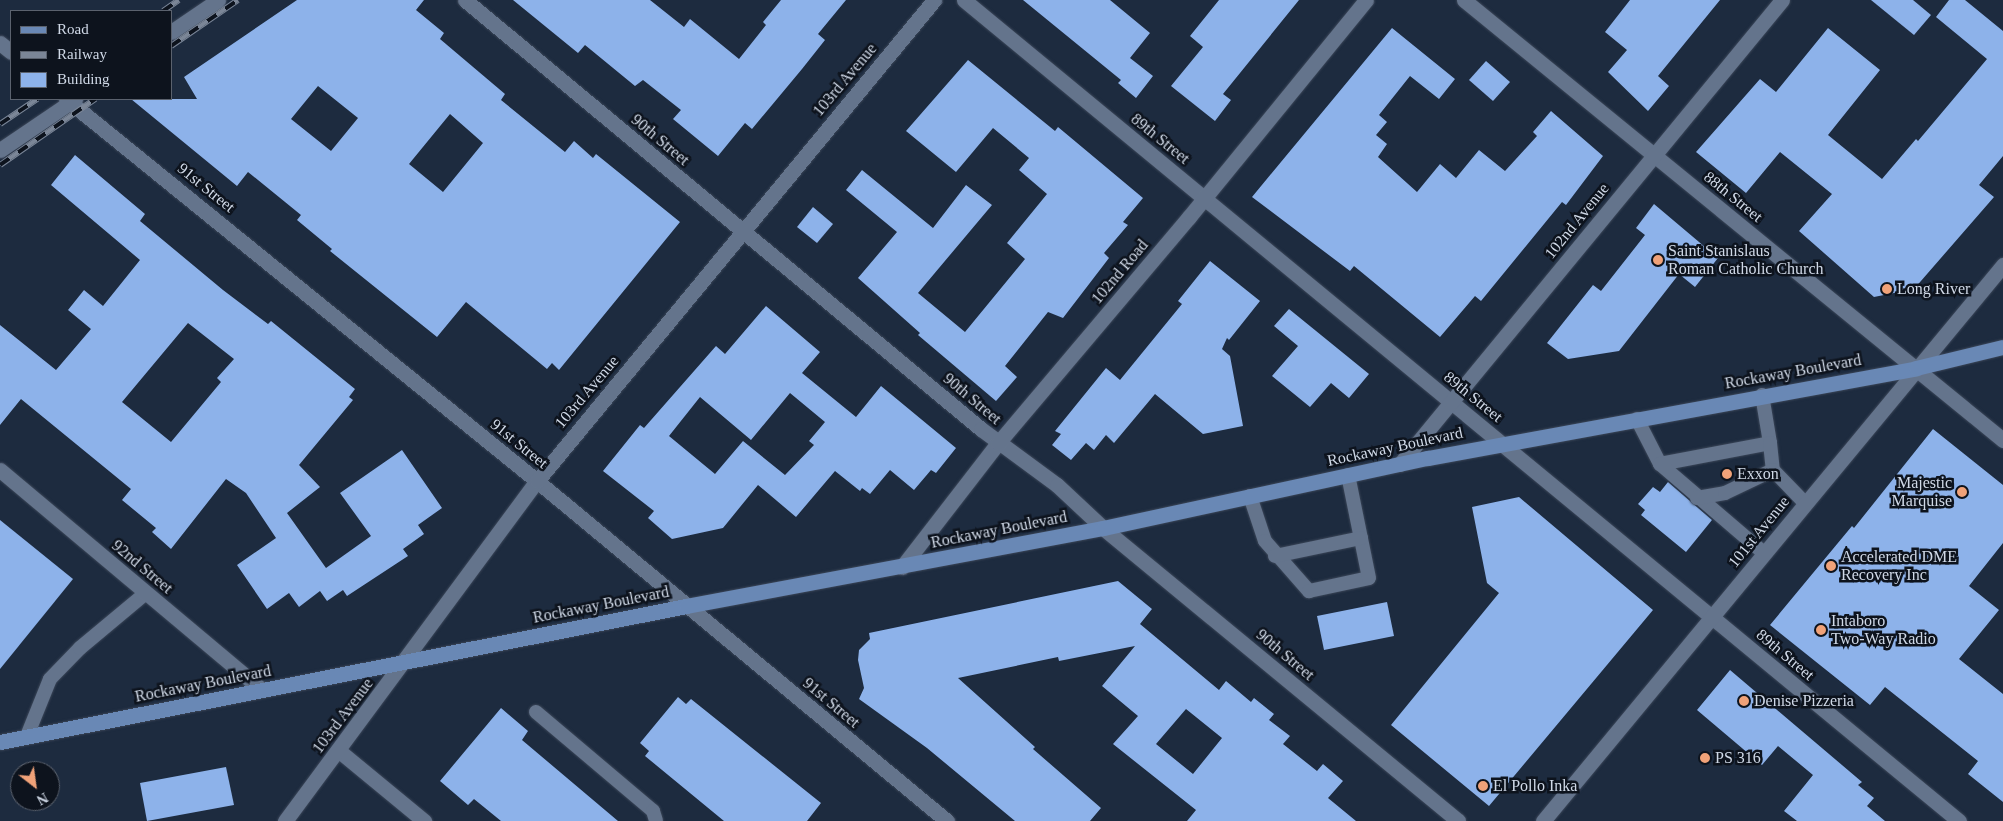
<!DOCTYPE html>
<html>
<head>
<meta charset="utf-8">
<style>
	body { margin:0 }
	#map { position:relative; width:2003px; height:821px; overflow:hidden; background:#1d2b3f; font-family:"Times New Roman",serif }
	div>[style] { position:absolute }
	[style*='--x'] { left:calc(var(--x)*1px); top:calc(var(--y)*1px); width:calc(var(--w)*1px); rotate:calc(var(--a)*1deg) }
	.building>* { inset:0; background:#8db2ea }
	.roads { filter:drop-shadow(0 0 1px #3b4658) drop-shadow(0 0 1px #3b4658) }
	.lane>* { height:14px; margin:-7px; padding:0 7px; transform-origin:7px; border-radius:7px; background:#64748c }
	.street>* { height:15px; margin:-7.5px; padding:0 7.5px; transform-origin:7.5px; border-radius:7.5px; background:#64748c }
	.secondary>* { height:15px; margin:-7.5px; padding:0 7.5px; transform-origin:7.5px; border-radius:7.5px; background:#64748c }
	.primary>* { height:15px; margin:-7.5px; padding:0 7.5px; transform-origin:7.5px; border-radius:7.5px; background:#6988b5 }
	.rail>* { height:5.5px; margin-top:-2.75px; transform-origin:0; background:repeating-linear-gradient(90deg,#0d131d 0 11px,#7b8697 0 22px); box-sizing:border-box; border-block:1px solid #7b8697 }
	.dots>* { width:14px; height:14px; translate:-50% -50%; box-sizing:border-box; border:2px solid #0d131d; border-radius:50% }
	span { translate:-50% -50%; white-space:nowrap; text-align:center; line-height:1.15; -webkit-text-stroke:5px #0d131d; paint-order:stroke }
	.street-label { font-size:16px; color:#d0d9e7 }
	.poi-label { font-size:16px; color:#d0d9e7 }
	.left { translate:0 -50%; text-align:left }
	.right { translate:-100% -50%; text-align:right }
	.legend { position:absolute; left:10px; top:10px; width:162px; height:90px; box-sizing:border-box; background:#0d131d; border:1px solid #5b626e; margin:0; padding:6px 9px; list-style:none; font-size:15px; color:#d0d9e7 }
	.legend li { display:flex; align-items:center; gap:10px; height:25px }
	.legend b { width:25px; border:1px solid #5b626e }
	.north { position:absolute; left:10px; top:761px; width:50px; height:50px; box-sizing:border-box; background:#0d131d; border:1px solid #5b626e; border-radius:50%; rotate:150deg; font-size:14px; font-weight:700; line-height:20px; text-align:center; color:#d0d9e7 }
	.north::after { content:''; display:block; margin:auto; width:18px; height:22px; background:#f0a279; clip-path:polygon(50% 0,100% 100%,50% 72%,0 100%) }
</style>
</head>
<body>
<div id="map">
	<div class="building">
		<div style="clip-path:polygon(evenodd,297px 0,424px 0,416px 10px,444px 33px,440px 39px,505px 94px,501px 100px,565px 152px,574px 141px,593px 158px,596px 154px,680px 222px,559px 370px,552px 363px,547px 369px,466px 302px,437px 337px,330px 251px,332px 249px,297px 220px,301px 215px,248px 172px,237px 186px,131px 99px,197px 99px,184px 77px,297px 0,318px 86px,358px 118px,331px 151px,291px 119px,318px 86px,297px 0,450px 114px,483px 143px,443px 192px,409px 164px,450px 114px)"></div>
		<div style="clip-path:polygon(513px 0,650px 0,684px 27px,690px 19px,739px 59px,766px 25px,763px 22px,781px 0,846px 0,818px 34px,825px 40px,802px 69px,752px 129px,745px 123px,718px 156px,673px 119px,681px 110px,643px 80px,635px 86px,585px 45px,578px 53px)"></div>
		<div style="clip-path:polygon(1023px 0,1110px 0,1150px 33px,1130px 58px,1153px 76px,1136px 98px,1118px 83px,1121px 80px)"></div>
		<div style="clip-path:polygon(1219px 0,1299px 0,1223px 94px,1231px 100px,1215px 121px,1171px 86px,1203px 47px,1190px 36px)"></div>
		<div style="clip-path:polygon(1630px 0,1720px 0,1658px 76px,1669px 86px,1648px 111px,1608px 72px,1627px 50px,1605px 32px)"></div>
		<div style="clip-path:polygon(1871px 0,1913px 0,1931px 15px,1914px 35px)"></div>
		<div style="clip-path:polygon(1949px 0,1965px 0,2003px 31px,2003px 156px,1979px 185px,1994px 197px,1914px 289px,1874px 297px,1799px 231px,1832px 194px,1780px 152px,1746px 193px,1696px 152px,1760px 79px,1776px 92px,1828px 28px,1880px 70px,1828px 135px,1882px 179px,1916px 139px,1918px 141px,1987px 59px,1936px 17px)"></div>
		<div style="clip-path:polygon(1392px 28px,1455px 79px,1439px 99px,1410px 76px,1379px 115px,1387px 122px,1376px 135px,1387px 144px,1378px 157px,1417px 192px,1440px 164px,1456px 178px,1479px 150px,1505px 171px,1537px 136px,1533px 132px,1551px 111px,1603px 156px,1566px 205px,1562px 202px,1481px 301px,1475px 296px,1440px 337px,1354px 266px,1350px 271px,1252px 197px)"></div>
		<div style="clip-path:polygon(968px 60px,1055px 131px,1058px 127px,1143px 198px,1123px 222px,1128px 225px,1104px 253px,1109px 258px,1063px 318px,1048px 312px,1005px 366px,1017px 377px,996px 401px,918px 335px,920px 333px,858px 278px,897px 232px,846px 190px,862px 170px,933px 228px,966px 185px,992px 205px,918px 293px,965px 332px,1025px 259px,1007px 243px,1047px 194px,1019px 170px,1029px 158px,993px 128px,956px 172px,906px 131px)"></div>
		<div style="clip-path:polygon(1486px 61px,1510px 82px,1493px 101px,1469px 80px)"></div>
		<div style="clip-path:polygon(evenodd,75px 155px,145px 214px,140px 221px,223px 290px,268px 324px,271px 321px,355px 389px,349px 397px,353px 400px,299px 465px,320px 487px,287px 513px,326px 568px,371px 536px,340px 493px,402px 450px,442px 508px,418px 525px,424px 534px,403px 549px,408px 556px,347px 596px,343px 590px,327px 601px,320px 591px,299px 607px,289px 593px,267px 609px,237px 565px,276px 538px,246px 493px,226px 479px,171px 549px,152px 532px,156px 528px,122px 500px,131px 489px,21px 399px,0 425px,0 325px,56px 370px,91px 329px,68px 310px,84px 290px,103px 306px,140px 260px,51px 185px,75px 155px,188px 323px,234px 359px,217px 378px,221px 382px,171px 442px,122px 402px,188px 323px)"></div>
		<div style="clip-path:polygon(1654px 204px,1718px 258px,1695px 287px,1679px 274px,1619px 351px,1568px 359px,1547px 343px,1593px 285px,1601px 291px,1645px 235px,1636px 228px)"></div>
		<div style="clip-path:polygon(813px 207px,833px 224px,817px 243px,797px 227px)"></div>
		<div style="clip-path:polygon(1210px 261px,1260px 301px,1229px 340px,1227px 338px,1222px 349px,1230px 356px,1243px 426px,1203px 434px,1155px 394px,1114px 443px,1106px 435px,1094px 450px,1086px 443px,1071px 460px,1052px 445px,1061px 434px,1055px 431px,1106px 368px,1120px 380px,1182px 304px,1178px 301px)"></div>
		<div style="clip-path:polygon(evenodd,766px 306px,820px 352px,802px 373px,856px 417px,881px 386px,956px 448px,936px 473px,931px 470px,914px 490px,890px 470px,870px 494px,862px 488px,860px 491px,835px 471px,796px 517px,758px 485px,723px 528px,672px 539px,648px 518px,654px 511px,603px 471px,640px 425px,644px 428px,716px 346px,725px 354px,766px 306px,790px 393px,825px 422px,809px 441px,814px 445px,785px 475px,743px 441px,715px 474px,669px 436px,700px 397px,751px 440px,790px 393px)"></div>
		<div style="clip-path:polygon(1289px 309px,1369px 374px,1349px 398px,1331px 383px,1310px 407px,1272px 376px,1298px 346px,1274px 326px)"></div>
		<div style="clip-path:polygon(1933px 429px,2003px 485px,2003px 543px,1969px 586px,1999px 610px,1959px 659px,2003px 694px,2003px 802px,1968px 774px,1978px 761px,1885px 687px,1870px 705px,1770px 625px,1852px 526px,1854px 528px)"></div>
		<div style="clip-path:polygon(1668px 482px,1712px 520px,1686px 552px,1641px 515px,1645px 510px,1638px 504px,1653px 487px,1660px 492px)"></div>
		<div style="clip-path:polygon(1519px 497px,1653px 610px,1489px 806px,1391px 725px,1499px 593px,1487px 583px,1472px 507px)"></div>
		<div style="clip-path:polygon(0 520px,73px 579px,0 669px)"></div>
		<div style="clip-path:polygon(evenodd,1118px 581px,1152px 609px,1140px 624px,1219px 690px,1226px 681px,1251px 702px,1254px 698px,1274px 714px,1269px 720px,1290px 736px,1283px 744px,1317px 771px,1323px 764px,1343px 781px,1328px 798px,1356px 821px,1187px 821px,1196px 810px,1113px 744px,1138px 716px,1102px 686px,1135px 646px,1059px 661px,1058px 657px,958px 678px,1035px 747px,1033px 749px,1101px 808px,1090px 821px,1015px 821px,927px 748px,859px 699px,864px 688px,858px 660px,859px 650px,870px 639px,869px 633px,1118px 581px,1186px 709px,1222px 738px,1193px 774px,1156px 744px,1186px 709px)"></div>
		<div style="clip-path:polygon(1387px 602px,1394px 636px,1324px 650px,1317px 616px)"></div>
		<div style="clip-path:polygon(1730px 670px,1862px 782px,1858px 785px,1874px 798px,1867px 806px,1885px 821px,1797px 821px,1784px 811px,1813px 775px,1778px 746px,1762px 765px,1697px 710px)"></div>
		<div style="clip-path:polygon(678px 697px,686px 704px,691px 699px,821px 803px,807px 821px,724px 821px,645px 756px,649px 751px,640px 743px)"></div>
		<div style="clip-path:polygon(501px 708px,528px 731px,522px 740px,618px 821px,501px 821px,474px 799px,468px 805px,440px 781px)"></div>
		<div style="clip-path:polygon(226px 767px,234px 805px,147px 821px,140px 783px)"></div>
	</div>
	<div class="roads">
		<div class="lane">
			<div style="--x:1762;--y:395;--w:49;--a:80.5"></div>
			<div style="--x:1637;--y:419;--w:51;--a:62.9"></div>
			<div style="--x:1660;--y:464;--w:112;--a:-10.8"></div>
			<div style="--x:1770;--y:443;--w:27;--a:84"></div>
			<div style="--x:1773;--y:470;--w:46;--a:45.9"></div>
			<div style="--x:1660;--y:464;--w:137;--a:40.6"></div>
			<div style="--x:1250;--y:496;--w:47;--a:71.6"></div>
			<div style="--x:1265;--y:541;--w:67;--a:48.7"></div>
			<div style="--x:1309;--y:591;--w:61;--a:-12.2"></div>
			<div style="--x:1369;--y:578;--w:105;--a:-101.5"></div>
			<div style="--x:1697;--y:498;--w:28;--a:-10"></div>
			<div style="--x:1725;--y:493;--w:53;--a:-25.6"></div>
			<div style="--x:1275;--y:556;--w:88;--a:-11.8"></div>
			<div style="--x:536;--y:712;--w:153;--a:40.2"></div>
			<div style="--x:653;--y:811;--w:10;--a:73"></div>
			<div style="--x:27;--y:736;--w:61;--a:-68"></div>
			<div style="--x:50;--y:679;--w:43;--a:-45.9"></div>
			<div style="--x:80;--y:648;--w:86;--a:-39.8"></div>
		</div>
		<div class="street">
			<div style="--x:465;--y:0;--w:671;--a:39.74"></div>
			<div style="--x:981;--y:429;--w:94;--a:36.4"></div>
			<div style="--x:1057;--y:485;--w:63;--a:43.1"></div>
			<div style="--x:1103;--y:528;--w:460;--a:39.5"></div>
			<div style="--x:964;--y:0;--w:1290;--a:39.53"></div>
			<div style="--x:1464;--y:0;--w:696;--a:39.23"></div>
			<div style="--x:0;--y:43;--w:14;--a:39"></div>
			<div style="--x:66;--y:99;--w:606;--a:39.04"></div>
			<div style="--x:537;--y:481;--w:533;--a:39.67"></div>
			<div style="--x:1400;--y:464;--w:601;--a:-50.54"></div>
			<div style="--x:0;--y:470;--w:342;--a:40"></div>
			<div style="--x:902;--y:567;--w:157;--a:-52.3"></div>
			<div style="--x:998;--y:443;--w:296;--a:-49.8"></div>
			<div style="--x:1189;--y:217;--w:280;--a:-50.8"></div>
			<div style="--x:338;--y:750;--w:112;--a:39.5"></div>
			<div style="--x:285;--y:821;--w:423;--a:-53.5"></div>
			<div style="--x:537;--y:481;--w:624;--a:-50.46"></div>
			<div style="--x:1543;--y:821;--w:722;--a:-50.4"></div>
		</div>
		<div class="secondary">
			<div style="--x:171;--y:32;--w:57;--a:-34.2"></div>
			<div style="--x:0;--y:150;--w:91;--a:-34.2"></div>
		</div>
		<div class="primary">
			<div style="--x:0;--y:742;--w:699;--a:-11.21"></div>
			<div style="--x:686;--y:606;--w:424;--a:-10.6"></div>
			<div style="--x:1103;--y:528;--w:332;--a:-12.2"></div>
			<div style="--x:1428;--y:458;--w:496;--a:-10.4"></div>
			<div style="--x:1916;--y:368;--w:89;--a:-13.6"></div>
		</div>
	</div>
	<div class="rail">
		<div style="--x:163;--y:11;--w:19;--a:-35"></div>
		<div style="--x:171;--y:46;--w:81;--a:-34.5"></div>
		<div style="--x:0;--y:124;--w:45;--a:-34"></div>
		<div style="--x:0;--y:165;--w:116;--a:-34.8"></div>
	</div>
	<div class="dots">
		<div style="left:1658px;top:260px;background:#f0a279"></div>
		<div style="left:1887px;top:289px;background:#f0a279"></div>
		<div style="left:1727px;top:474px;background:#f0a279"></div>
		<div style="left:1962px;top:492px;background:#f0a279"></div>
		<div style="left:1831px;top:566px;background:#f0a279"></div>
		<div style="left:1821px;top:630px;background:#f0a279"></div>
		<div style="left:1744px;top:701px;background:#f0a279"></div>
		<div style="left:1705px;top:758px;background:#f0a279"></div>
		<div style="left:1483px;top:786px;background:#f0a279"></div>
	</div>
	<div class="street-label">
		<span style="left:845px;top:80px;rotate:-50deg">103rd Avenue</span>
		<span style="left:1160px;top:139px;rotate:39deg">89th Street</span>
		<span style="left:660px;top:140px;rotate:40deg">90th Street</span>
		<span style="left:206px;top:188px;rotate:39deg">91st Street</span>
		<span style="left:1733px;top:197px;rotate:39deg">88th Street</span>
		<span style="left:1577px;top:221px;rotate:-51deg">102nd Avenue</span>
		<span style="left:1120px;top:272px;rotate:-50deg">102nd Road</span>
		<span style="left:1793px;top:372px;rotate:-10deg">Rockaway Boulevard</span>
		<span style="left:587px;top:392px;rotate:-50deg">103rd Avenue</span>
		<span style="left:1473px;top:397px;rotate:39deg">89th Street</span>
		<span style="left:972px;top:399px;rotate:40deg">90th Street</span>
		<span style="left:519px;top:444px;rotate:39deg">91st Street</span>
		<span style="left:1395px;top:447px;rotate:-12deg">Rockaway Boulevard</span>
		<span style="left:999px;top:530px;rotate:-11deg">Rockaway Boulevard</span>
		<span style="left:1759px;top:532px;rotate:-51deg">101st Avenue</span>
		<span style="left:142px;top:567px;rotate:40deg">92nd Street</span>
		<span style="left:601px;top:605px;rotate:-11deg">Rockaway Boulevard</span>
		<span style="left:1285px;top:655px;rotate:40deg">90th Street</span>
		<span style="left:1785px;top:655px;rotate:40deg">89th Street</span>
		<span style="left:203px;top:684px;rotate:-11deg">Rockaway Boulevard</span>
		<span style="left:831px;top:703px;rotate:40deg">91st Street</span>
		<span style="left:343px;top:716px;rotate:-53deg">103rd Avenue</span>
	</div>
	<div class="poi-label">
		<span class="left" style="left:1668px;top:260px">Saint Stanislaus<br>Roman Catholic Church</span>
		<span class="left" style="left:1897px;top:289px">Long River</span>
		<span class="left" style="left:1737px;top:474px">Exxon</span>
		<span class="right" style="left:1952px;top:492px">Majestic<br>Marquise</span>
		<span class="left" style="left:1841px;top:566px">Accelerated DME<br>Recovery Inc</span>
		<span class="left" style="left:1831px;top:630px">Intaboro<br>Two-Way Radio</span>
		<span class="left" style="left:1754px;top:701px">Denise Pizzeria</span>
		<span class="left" style="left:1715px;top:758px">PS 316</span>
		<span class="left" style="left:1493px;top:786px">El Pollo Inka</span>
	</div>
	<ul class="legend">
	<li><b style="height:6px;background:#6988b5"></b>Road</li>
	<li><b style="height:6px;background:#7b8697"></b>Railway</li>
	<li><b style="height:14px;background:#8db2ea"></b>Building</li>
	</ul>
	<div class="north">N</div>
</div>
</body>
</html>
